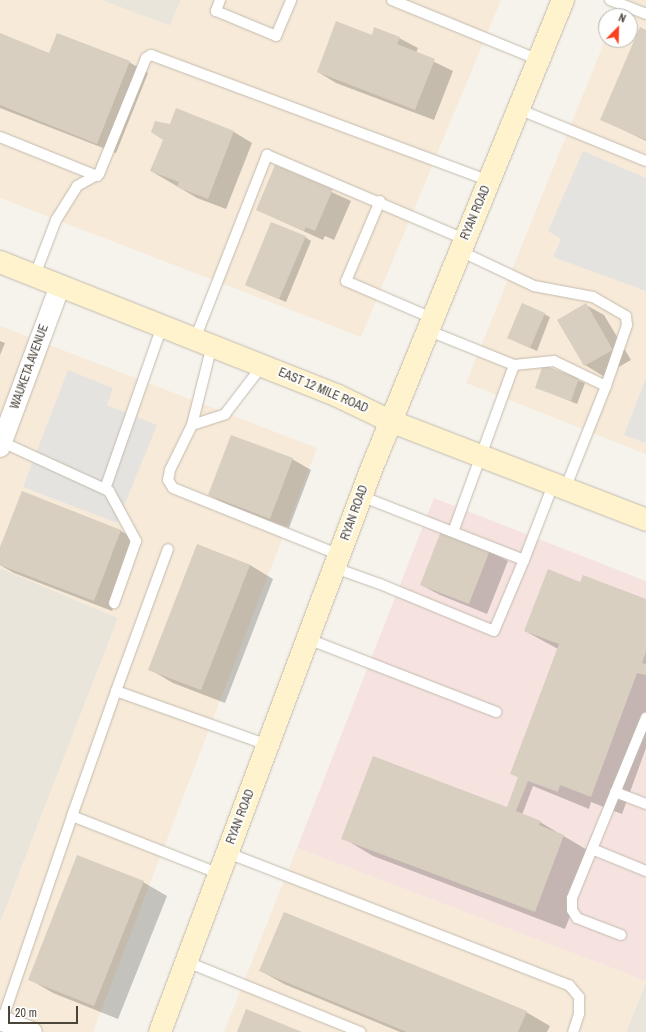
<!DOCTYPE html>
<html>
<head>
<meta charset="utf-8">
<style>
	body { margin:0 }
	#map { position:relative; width:646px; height:1032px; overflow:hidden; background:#f6f3ec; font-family:"Archivo Narrow",sans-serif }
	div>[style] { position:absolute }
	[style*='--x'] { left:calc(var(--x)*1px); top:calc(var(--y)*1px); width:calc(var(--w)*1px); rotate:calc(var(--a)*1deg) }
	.residential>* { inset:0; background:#eae5da }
	.commercial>* { inset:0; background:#f7ead8 }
	.medical>* { inset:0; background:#f6e3e0 }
	.parking>* { inset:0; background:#e5e3e0 }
	.shadow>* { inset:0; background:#0003 }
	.building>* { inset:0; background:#d8cfc1 }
	.roads { filter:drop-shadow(0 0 1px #c2bbae) drop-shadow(0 0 1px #c2bbae) }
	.lane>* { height:10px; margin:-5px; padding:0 5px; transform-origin:5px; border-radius:5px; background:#fff }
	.street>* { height:20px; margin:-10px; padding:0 10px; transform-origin:10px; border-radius:10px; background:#fff }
	.secondary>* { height:22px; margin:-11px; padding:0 11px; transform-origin:11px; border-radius:11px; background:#fff3cd }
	span { translate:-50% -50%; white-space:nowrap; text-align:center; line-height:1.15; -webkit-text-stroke:3.5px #fff; paint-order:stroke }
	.street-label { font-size:12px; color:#4b4439 }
	.north { position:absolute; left:598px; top:8px; width:40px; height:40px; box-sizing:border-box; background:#fff; border:1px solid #b7b4b0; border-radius:50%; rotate:23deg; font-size:11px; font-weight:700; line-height:16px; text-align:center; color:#4b4439 }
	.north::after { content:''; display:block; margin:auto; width:14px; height:18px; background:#fc3f1d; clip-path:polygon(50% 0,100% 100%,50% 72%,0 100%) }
	.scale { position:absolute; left:8px; top:1006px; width:70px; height:18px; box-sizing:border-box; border:2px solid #4b4439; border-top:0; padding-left:5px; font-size:12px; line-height:14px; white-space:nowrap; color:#4b4439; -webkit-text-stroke:3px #fff; paint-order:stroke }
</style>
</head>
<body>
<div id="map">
	<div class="residential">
		<div style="clip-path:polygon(101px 0,181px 0,170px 26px)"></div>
		<div style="clip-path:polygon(0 568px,118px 618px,0 923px)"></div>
		<div style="clip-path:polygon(646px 982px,646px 1032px,626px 1032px)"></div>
	</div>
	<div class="commercial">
		<div style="clip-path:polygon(0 0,101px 0,170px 26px,181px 0,501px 0,361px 337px,0 198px)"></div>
		<div style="clip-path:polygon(621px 0,646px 0,646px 454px,466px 383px,606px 38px,606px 40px,630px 40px,630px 16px,615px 16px)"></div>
		<div style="clip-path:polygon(0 326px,317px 448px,93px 1032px,0 1032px,0 923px,118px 618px,0 568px)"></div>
		<div style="clip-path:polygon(297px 848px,646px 981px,626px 1032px,224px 1032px)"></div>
	</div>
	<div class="medical">
		<div style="clip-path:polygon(434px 498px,646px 581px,646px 981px,297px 848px)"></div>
	</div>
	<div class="parking">
		<div style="clip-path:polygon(583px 151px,646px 178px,646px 291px,553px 257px,561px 239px,548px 231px)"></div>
		<div style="clip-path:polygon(68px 370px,113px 388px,107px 405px,157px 425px,117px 523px,23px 487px)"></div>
		<div style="clip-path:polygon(646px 378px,646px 443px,624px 435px)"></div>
	</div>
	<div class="shadow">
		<div style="clip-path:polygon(646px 31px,646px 141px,601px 119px)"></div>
		<div style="clip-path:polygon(0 34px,49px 54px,129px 62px,148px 73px,116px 153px,0 108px)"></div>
		<div style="clip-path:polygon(372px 36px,399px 38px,418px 48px,416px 53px,453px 71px,434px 120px,336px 83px,318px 72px)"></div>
		<div style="clip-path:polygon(177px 109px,234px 132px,252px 143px,226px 209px,197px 198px,151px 171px)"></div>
		<div style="clip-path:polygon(275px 166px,351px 201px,334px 240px,325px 236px,323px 240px,257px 210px)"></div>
		<div style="clip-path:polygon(305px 237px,311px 241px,286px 302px,246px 285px)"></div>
		<div style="clip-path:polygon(586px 305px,604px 315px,631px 360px,603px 376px,585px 365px)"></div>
		<div style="clip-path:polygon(544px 314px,550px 317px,537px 351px,508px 338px)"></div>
		<div style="clip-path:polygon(0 341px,5px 343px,0 355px)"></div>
		<div style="clip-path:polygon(544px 366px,585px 383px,577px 404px,536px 387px)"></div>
		<div style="clip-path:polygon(292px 459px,311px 470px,289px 528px,228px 505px,209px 495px)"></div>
		<div style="clip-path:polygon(22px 492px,121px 531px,139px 542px,112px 611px,14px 573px,0 565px,0 549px)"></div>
		<div style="clip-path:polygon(198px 545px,250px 565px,273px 579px,225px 703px,173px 683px,149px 669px)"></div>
		<div style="clip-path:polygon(489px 551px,508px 561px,487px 614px,440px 595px,421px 585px)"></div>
		<div style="clip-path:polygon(581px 583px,646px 600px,646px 748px,622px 814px,591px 802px,589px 809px,533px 786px,522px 815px,540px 822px,594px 854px,565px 929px,373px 856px,343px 838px,512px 811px,519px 778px,511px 773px,558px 649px,525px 631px)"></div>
		<div style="clip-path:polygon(143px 882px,167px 896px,118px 1019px,53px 993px,29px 979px)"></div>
		<div style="clip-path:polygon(261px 971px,526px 1012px,550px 1026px,547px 1032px,400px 1032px,284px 984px)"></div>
	</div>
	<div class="building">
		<div style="clip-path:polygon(336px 21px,372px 35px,374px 27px,400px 37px,397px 44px,435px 59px,415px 110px,317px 72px)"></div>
		<div style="clip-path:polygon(640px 27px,646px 30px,646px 140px,600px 120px)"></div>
		<div style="clip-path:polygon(0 33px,49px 53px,57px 33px,130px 61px,97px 144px,0 105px)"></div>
		<div style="clip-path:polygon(176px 108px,234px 131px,208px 199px,177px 187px,179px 182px,150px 171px,163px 140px,151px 132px,155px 121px,170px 124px)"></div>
		<div style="clip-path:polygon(275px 165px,333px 189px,315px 231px,306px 227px,304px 231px,256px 210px)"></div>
		<div style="clip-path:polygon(271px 222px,306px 236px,279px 299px,245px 285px)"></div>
		<div style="clip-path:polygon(522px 303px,545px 313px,530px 348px,507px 338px)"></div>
		<div style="clip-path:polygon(586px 303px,613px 350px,584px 366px,557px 320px)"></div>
		<div style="clip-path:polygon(543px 365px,579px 378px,571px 401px,535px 388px)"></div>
		<div style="clip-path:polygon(231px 435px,293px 458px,270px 519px,208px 495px)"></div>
		<div style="clip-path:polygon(22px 491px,121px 530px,94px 601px,0 565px,0 547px)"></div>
		<div style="clip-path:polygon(441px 531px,490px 550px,469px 604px,420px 585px)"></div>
		<div style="clip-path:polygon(197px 544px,250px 565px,201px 690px,148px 670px)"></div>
		<div style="clip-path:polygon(548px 569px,580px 582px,583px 575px,646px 599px,646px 652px,642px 663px,646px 664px,646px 675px,637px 673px,591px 797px,560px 785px,558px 792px,528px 781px,516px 811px,541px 821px,539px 825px,564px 835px,535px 912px,341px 839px,373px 756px,507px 807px,518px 777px,510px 774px,559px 644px,524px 631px)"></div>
		<div style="clip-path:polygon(77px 855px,144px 881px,94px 1006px,28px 980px)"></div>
		<div style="clip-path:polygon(284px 912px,527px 1011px,518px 1032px,407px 1032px,259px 971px)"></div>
		<div style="clip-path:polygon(246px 1009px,302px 1032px,237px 1032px)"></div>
	</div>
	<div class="roads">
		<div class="lane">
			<div style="--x:220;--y:0;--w:12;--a:110"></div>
			<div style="--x:216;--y:11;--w:65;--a:22.6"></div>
			<div style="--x:276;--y:36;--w:39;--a:-67"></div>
			<div style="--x:392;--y:0;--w:159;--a:22.2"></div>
			<div style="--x:610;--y:0;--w:39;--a:21"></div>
			<div style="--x:518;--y:109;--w:138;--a:22.1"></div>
			<div style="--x:0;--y:137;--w:105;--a:21.9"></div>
			<div style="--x:380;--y:201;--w:87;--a:113"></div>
			<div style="--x:346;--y:281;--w:94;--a:23.3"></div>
			<div style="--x:460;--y:251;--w:82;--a:25.3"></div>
			<div style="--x:534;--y:286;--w:60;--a:10.6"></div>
			<div style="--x:593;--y:297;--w:38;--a:30"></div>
			<div style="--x:626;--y:316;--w:9;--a:84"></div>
			<div style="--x:627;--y:325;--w:65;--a:109"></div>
			<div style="--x:606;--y:386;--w:111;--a:111.7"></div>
			<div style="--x:35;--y:275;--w:59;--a:-69.1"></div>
			<div style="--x:56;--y:220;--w:40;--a:-58"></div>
			<div style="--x:77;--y:186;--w:25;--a:-29"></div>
			<div style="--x:99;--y:174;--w:125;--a:-67.9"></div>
			<div style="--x:146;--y:58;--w:6;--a:-31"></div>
			<div style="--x:151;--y:55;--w:361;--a:20.4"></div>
			<div style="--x:427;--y:330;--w:94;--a:21.9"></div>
			<div style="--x:514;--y:365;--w:40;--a:-5.7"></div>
			<div style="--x:554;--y:361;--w:58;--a:25.7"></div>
			<div style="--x:195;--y:339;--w:198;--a:-68.6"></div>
			<div style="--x:267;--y:155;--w:214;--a:23.1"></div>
			<div style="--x:212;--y:345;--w:82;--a:104"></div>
			<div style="--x:192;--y:425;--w:50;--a:116.1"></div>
			<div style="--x:170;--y:470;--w:10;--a:101"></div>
			<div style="--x:168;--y:480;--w:9;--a:58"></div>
			<div style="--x:173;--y:488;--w:180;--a:21.9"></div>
			<div style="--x:192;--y:425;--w:35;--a:-18"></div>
			<div style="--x:225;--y:414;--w:61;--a:-52.4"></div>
			<div style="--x:2;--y:442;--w:118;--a:24.6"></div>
			<div style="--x:109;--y:491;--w:57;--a:61.6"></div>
			<div style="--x:136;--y:541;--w:66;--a:109.5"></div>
			<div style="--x:105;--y:489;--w:173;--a:-70.7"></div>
			<div style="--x:453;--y:532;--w:178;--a:-69.9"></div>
			<div style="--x:524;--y:560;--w:80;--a:-68.9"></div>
			<div style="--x:335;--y:568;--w:48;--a:19.6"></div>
			<div style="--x:380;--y:584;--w:123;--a:22.4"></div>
			<div style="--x:494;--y:631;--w:77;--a:-67.1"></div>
			<div style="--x:524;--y:560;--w:175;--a:-158.6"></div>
			<div style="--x:308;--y:639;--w:202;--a:21.2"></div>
			<div style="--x:116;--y:691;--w:151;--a:-69.9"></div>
			<div style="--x:615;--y:792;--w:33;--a:21"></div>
			<div style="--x:592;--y:849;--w:58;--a:22.2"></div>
			<div style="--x:228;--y:853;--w:366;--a:21.2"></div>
			<div style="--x:569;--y:985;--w:16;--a:50"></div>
			<div style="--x:579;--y:997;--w:17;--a:90"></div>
			<div style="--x:579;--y:1014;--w:19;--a:108"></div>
			<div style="--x:220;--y:874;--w:159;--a:-158.6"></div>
			<div style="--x:72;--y:816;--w:133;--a:-70.6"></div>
			<div style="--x:116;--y:691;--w:161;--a:19.6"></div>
			<div style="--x:621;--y:935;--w:47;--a:-158.9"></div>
			<div style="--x:577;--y:918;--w:9;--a:-122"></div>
			<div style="--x:572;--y:910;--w:12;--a:-90"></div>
			<div style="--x:572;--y:898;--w:195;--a:-67.7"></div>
			<div style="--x:187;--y:962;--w:187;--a:22"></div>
			<div style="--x:2;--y:1021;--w:217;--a:-71.1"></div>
		</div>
		<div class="street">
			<div style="--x:0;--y:447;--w:172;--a:-69.6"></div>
			<div style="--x:0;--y:1020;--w:34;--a:21"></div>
		</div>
		<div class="secondary">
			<div style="--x:0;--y:262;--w:364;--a:21.6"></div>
			<div style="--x:338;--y:396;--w:58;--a:25.7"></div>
			<div style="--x:390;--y:421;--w:274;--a:21.1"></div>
			<div style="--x:160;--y:1032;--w:600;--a:-69.42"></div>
			<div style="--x:371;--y:470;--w:508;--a:-67.78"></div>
		</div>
	</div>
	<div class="street-label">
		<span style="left:476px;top:213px;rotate:-67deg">RYAN ROAD</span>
		<span style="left:30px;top:367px;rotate:-70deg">WAUKETA AVENUE</span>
		<span style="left:323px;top:391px;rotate:23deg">EAST 12 MILE ROAD</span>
		<span style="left:355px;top:513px;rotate:-70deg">RYAN ROAD</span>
		<span style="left:241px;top:817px;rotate:-69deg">RYAN ROAD</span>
	</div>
	<div class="north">N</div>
	<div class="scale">20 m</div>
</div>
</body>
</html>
